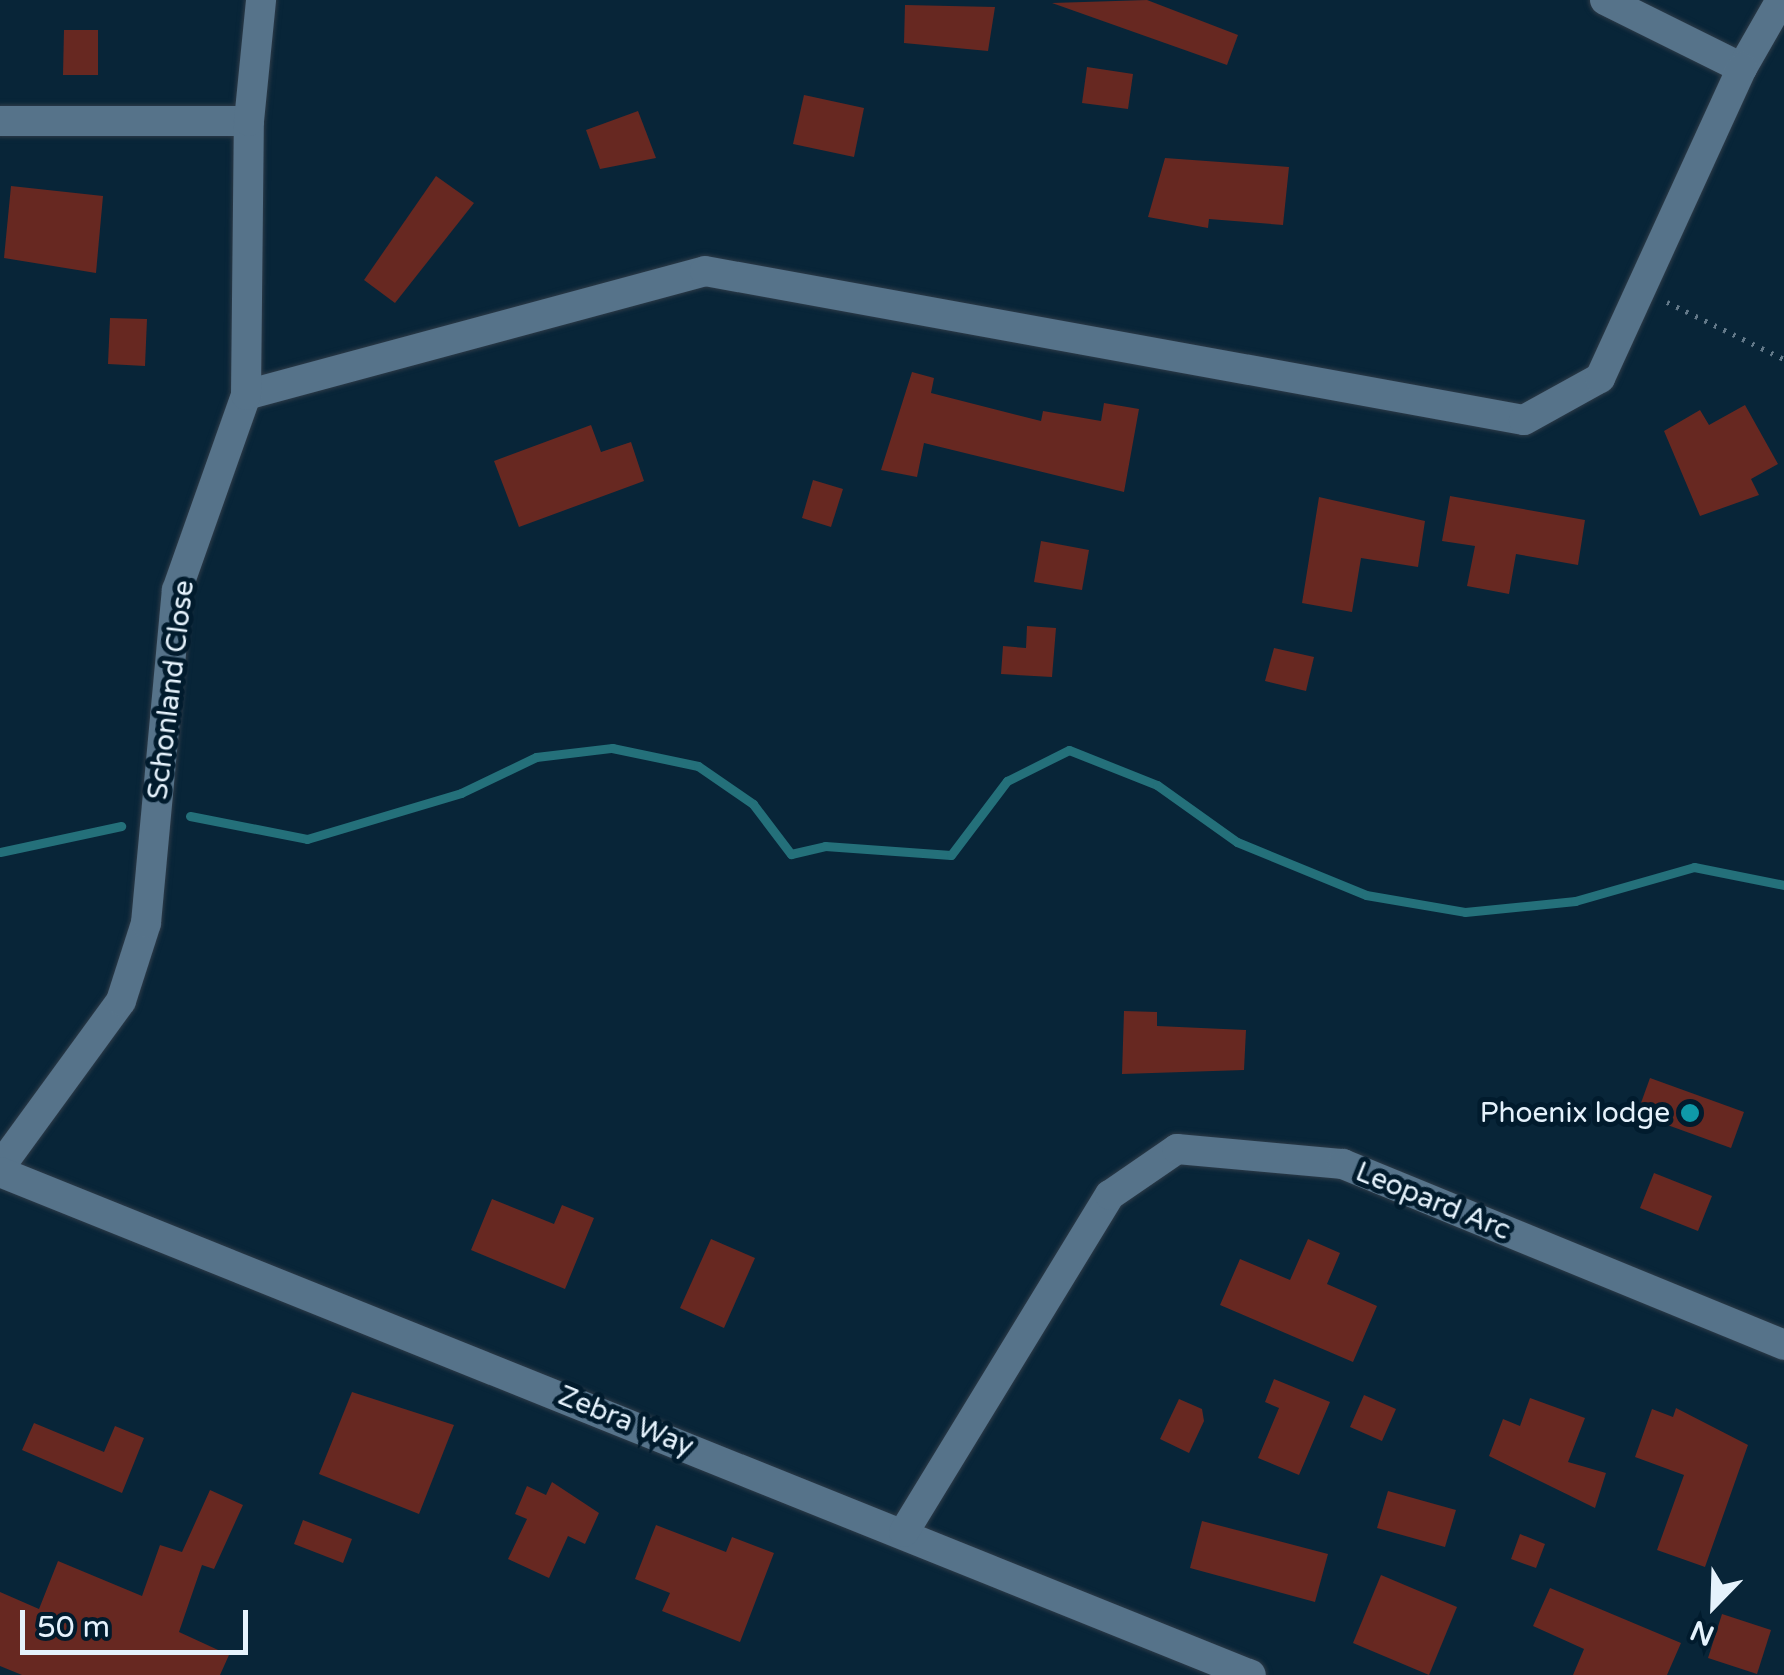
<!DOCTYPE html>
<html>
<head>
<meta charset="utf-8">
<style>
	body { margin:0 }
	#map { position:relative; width:1784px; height:1675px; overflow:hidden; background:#082538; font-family:"Varela Round",sans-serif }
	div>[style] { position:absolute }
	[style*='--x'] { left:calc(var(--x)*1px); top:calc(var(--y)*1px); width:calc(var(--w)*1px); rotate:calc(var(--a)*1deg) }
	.stream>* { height:9px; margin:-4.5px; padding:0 4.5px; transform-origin:4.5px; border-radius:4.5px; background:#24707a }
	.building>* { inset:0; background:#672821 }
	.path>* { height:5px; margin-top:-2.5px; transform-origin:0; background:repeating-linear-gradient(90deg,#637989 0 2.5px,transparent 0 10.5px) }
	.roads { filter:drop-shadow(0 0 2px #2e3b48) drop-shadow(0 0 2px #2e3b48) }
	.street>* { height:30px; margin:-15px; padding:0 15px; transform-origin:15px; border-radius:15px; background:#56738a }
	.dots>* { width:28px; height:28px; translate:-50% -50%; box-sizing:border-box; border:5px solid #011b2d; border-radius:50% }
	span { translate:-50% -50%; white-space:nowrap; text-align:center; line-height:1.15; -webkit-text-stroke:10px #011b2d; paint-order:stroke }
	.street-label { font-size:28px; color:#e5f2fc }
	.poi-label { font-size:28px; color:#e5f2fc }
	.right { translate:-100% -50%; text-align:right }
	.north { position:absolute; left:1664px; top:1555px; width:100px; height:100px; -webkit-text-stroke:8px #011b2d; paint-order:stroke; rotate:203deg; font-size:28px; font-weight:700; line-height:40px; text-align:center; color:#e5f2fc }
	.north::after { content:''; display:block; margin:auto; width:35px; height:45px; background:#e5f2fc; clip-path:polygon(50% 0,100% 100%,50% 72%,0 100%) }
	.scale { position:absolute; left:20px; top:1610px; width:228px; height:45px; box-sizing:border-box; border:5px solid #e5f2fc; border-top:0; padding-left:12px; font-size:30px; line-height:35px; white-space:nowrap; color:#e5f2fc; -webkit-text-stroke:8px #011b2d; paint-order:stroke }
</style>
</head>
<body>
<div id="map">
	<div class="stream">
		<div style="--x:190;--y:816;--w:119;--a:11.1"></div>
		<div style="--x:307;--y:839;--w:161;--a:-16.6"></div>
		<div style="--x:461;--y:793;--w:83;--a:-25.6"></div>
		<div style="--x:536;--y:757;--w:77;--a:-6.8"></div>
		<div style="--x:612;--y:748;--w:88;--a:11.8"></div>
		<div style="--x:698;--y:766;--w:67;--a:34.6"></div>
		<div style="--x:753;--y:804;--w:63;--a:52.8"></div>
		<div style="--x:791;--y:854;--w:35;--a:-13"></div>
		<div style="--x:825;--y:846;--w:126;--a:4.1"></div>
		<div style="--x:951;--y:855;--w:93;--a:-52.9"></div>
		<div style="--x:1007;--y:781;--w:69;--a:-26.6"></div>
		<div style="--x:1069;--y:750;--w:95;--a:21.7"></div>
		<div style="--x:1157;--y:785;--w:98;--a:35.5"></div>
		<div style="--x:1237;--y:842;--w:139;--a:22.3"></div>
		<div style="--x:1366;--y:895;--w:100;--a:9.7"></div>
		<div style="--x:1465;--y:912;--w:111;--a:-5.7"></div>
		<div style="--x:1575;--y:901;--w:124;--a:-15.9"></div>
		<div style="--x:1694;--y:867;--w:92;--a:11.3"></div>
		<div style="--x:0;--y:852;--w:124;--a:-12.1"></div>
	</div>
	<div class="building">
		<div style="clip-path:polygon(1147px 0,1238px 35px,1227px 65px,1052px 3px)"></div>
		<div style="clip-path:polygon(905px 5px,995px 7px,988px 51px,904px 43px)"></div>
		<div style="clip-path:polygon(64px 30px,98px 30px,98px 75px,63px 75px)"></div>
		<div style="clip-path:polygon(1087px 67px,1133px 74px,1128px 109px,1082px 103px)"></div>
		<div style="clip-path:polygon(804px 95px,864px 108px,854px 157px,793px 144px)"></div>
		<div style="clip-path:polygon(638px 111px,656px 158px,600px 169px,586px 130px)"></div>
		<div style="clip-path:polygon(1165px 158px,1289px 167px,1283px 225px,1209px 219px,1208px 228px,1148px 217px)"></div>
		<div style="clip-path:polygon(436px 176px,474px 203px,395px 303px,364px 280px)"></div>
		<div style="clip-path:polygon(11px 186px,103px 196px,96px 273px,4px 258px)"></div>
		<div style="clip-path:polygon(110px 318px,147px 319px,145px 366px,108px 364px)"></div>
		<div style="clip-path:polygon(912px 372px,934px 378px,931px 393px,1041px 421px,1043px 411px,1101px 421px,1104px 403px,1139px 409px,1124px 492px,924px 443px,917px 477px,881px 470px)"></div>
		<div style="clip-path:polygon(1745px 405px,1778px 464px,1751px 479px,1759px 495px,1700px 516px,1664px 431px,1700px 410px,1709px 425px)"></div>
		<div style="clip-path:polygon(591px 425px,601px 452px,631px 442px,644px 481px,519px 527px,494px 461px)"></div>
		<div style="clip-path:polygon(813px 480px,843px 489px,831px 527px,802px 518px)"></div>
		<div style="clip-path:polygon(1450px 496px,1585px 520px,1578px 565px,1516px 554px,1509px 594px,1467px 586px,1475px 546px,1442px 541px)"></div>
		<div style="clip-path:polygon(1319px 497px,1425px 521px,1418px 567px,1361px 558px,1352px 612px,1302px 603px)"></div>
		<div style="clip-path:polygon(1041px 541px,1089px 550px,1082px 590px,1034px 582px)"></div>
		<div style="clip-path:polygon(1027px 626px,1056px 628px,1052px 677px,1001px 674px,1003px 646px,1026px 648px)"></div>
		<div style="clip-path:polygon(1274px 648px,1314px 657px,1306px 691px,1265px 681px)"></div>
		<div style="clip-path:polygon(1124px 1011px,1157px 1012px,1157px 1026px,1246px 1030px,1244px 1070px,1122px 1074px)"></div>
		<div style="clip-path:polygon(1650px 1078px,1744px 1112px,1731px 1148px,1637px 1114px)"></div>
		<div style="clip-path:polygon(1654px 1173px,1712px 1196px,1698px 1231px,1640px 1208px)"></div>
		<div style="clip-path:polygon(492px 1199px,554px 1224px,562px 1205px,594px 1218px,565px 1289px,471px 1250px)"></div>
		<div style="clip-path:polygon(711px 1239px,755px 1258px,724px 1328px,680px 1308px)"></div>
		<div style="clip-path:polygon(1308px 1239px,1340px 1253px,1327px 1284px,1377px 1306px,1353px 1362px,1220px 1305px,1240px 1259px,1290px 1280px)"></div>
		<div style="clip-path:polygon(1274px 1379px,1330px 1402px,1299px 1475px,1258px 1458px,1279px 1408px,1265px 1402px)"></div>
		<div style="clip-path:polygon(352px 1392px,454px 1425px,419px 1514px,319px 1474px)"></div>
		<div style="clip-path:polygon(1364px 1395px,1396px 1409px,1382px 1441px,1350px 1427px)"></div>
		<div style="clip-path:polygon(1530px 1398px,1585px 1418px,1568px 1462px,1606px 1473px,1595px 1508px,1489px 1456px,1503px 1419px,1520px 1426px)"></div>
		<div style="clip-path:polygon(1179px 1399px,1202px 1409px,1204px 1421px,1189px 1453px,1160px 1439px)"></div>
		<div style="clip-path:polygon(1676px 1408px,1748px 1445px,1705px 1567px,1657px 1550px,1684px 1475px,1635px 1457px,1652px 1409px,1673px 1417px)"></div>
		<div style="clip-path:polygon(34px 1423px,104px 1452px,115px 1426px,144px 1438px,122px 1493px,22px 1450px)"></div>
		<div style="clip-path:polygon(552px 1482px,599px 1513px,585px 1544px,568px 1536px,549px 1578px,508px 1559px,527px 1519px,515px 1514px,527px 1486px,546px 1495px)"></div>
		<div style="clip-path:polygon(210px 1490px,243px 1505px,214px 1569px,202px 1565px,179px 1632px,229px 1655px,220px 1675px,22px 1675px,0 1666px,0 1592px,39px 1609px,58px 1561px,142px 1596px,160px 1545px,182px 1552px)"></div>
		<div style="clip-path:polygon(1388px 1491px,1456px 1510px,1445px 1547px,1377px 1528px)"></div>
		<div style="clip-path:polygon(303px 1520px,352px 1539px,343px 1563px,294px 1544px)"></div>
		<div style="clip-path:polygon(1202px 1521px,1328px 1554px,1315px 1602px,1190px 1568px)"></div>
		<div style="clip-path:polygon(656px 1525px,726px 1552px,732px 1537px,774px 1553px,740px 1642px,662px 1611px,670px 1593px,635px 1579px)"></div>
		<div style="clip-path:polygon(1520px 1534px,1545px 1544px,1536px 1568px,1511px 1559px)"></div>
		<div style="clip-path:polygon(1381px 1575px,1457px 1607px,1429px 1675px,1353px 1643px)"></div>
		<div style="clip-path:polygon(1550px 1588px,1681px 1643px,1667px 1675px,1573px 1675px,1584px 1649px,1533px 1626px)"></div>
		<div style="clip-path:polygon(1722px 1614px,1771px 1630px,1757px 1674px,1708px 1658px)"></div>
	</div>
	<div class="path">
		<div style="--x:1667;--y:302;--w:130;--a:26"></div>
	</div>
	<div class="roads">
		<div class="street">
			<div style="--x:1605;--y:0;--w:153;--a:26.4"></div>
			<div style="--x:1742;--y:68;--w:78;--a:-60.2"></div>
			<div style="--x:0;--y:121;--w:249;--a:0"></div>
			<div style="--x:246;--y:395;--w:475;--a:-15.1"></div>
			<div style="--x:705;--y:271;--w:832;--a:10.31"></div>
			<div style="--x:1524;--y:420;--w:87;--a:-28.9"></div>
			<div style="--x:1600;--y:378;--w:341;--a:-65.4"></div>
			<div style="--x:0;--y:1167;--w:205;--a:-53.9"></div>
			<div style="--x:121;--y:1001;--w:82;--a:-72.2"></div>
			<div style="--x:146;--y:923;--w:334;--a:-84.7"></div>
			<div style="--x:177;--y:590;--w:207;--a:-70.5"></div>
			<div style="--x:246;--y:395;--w:274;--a:-89.4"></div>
			<div style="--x:249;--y:121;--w:122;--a:-84.3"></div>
			<div style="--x:0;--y:1172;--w:1348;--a:21.9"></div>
			<div style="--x:904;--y:1532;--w:395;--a:-58.6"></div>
			<div style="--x:1110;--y:1195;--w:81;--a:-34.5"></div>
			<div style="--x:1177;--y:1149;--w:167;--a:5.2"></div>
			<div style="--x:1343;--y:1164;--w:477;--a:22.3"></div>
		</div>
	</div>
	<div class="dots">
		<div style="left:1690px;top:1113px;background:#0f9aa8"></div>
	</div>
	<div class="street-label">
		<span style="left:171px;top:690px;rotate:-83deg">Schonland Close</span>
		<span style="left:1433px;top:1201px;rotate:22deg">Leopard Arc</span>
		<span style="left:626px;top:1421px;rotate:22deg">Zebra Way</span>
	</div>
	<div class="poi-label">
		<span class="right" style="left:1670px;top:1113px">Phoenix lodge</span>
	</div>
	<div class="north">N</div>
	<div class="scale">50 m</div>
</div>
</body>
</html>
